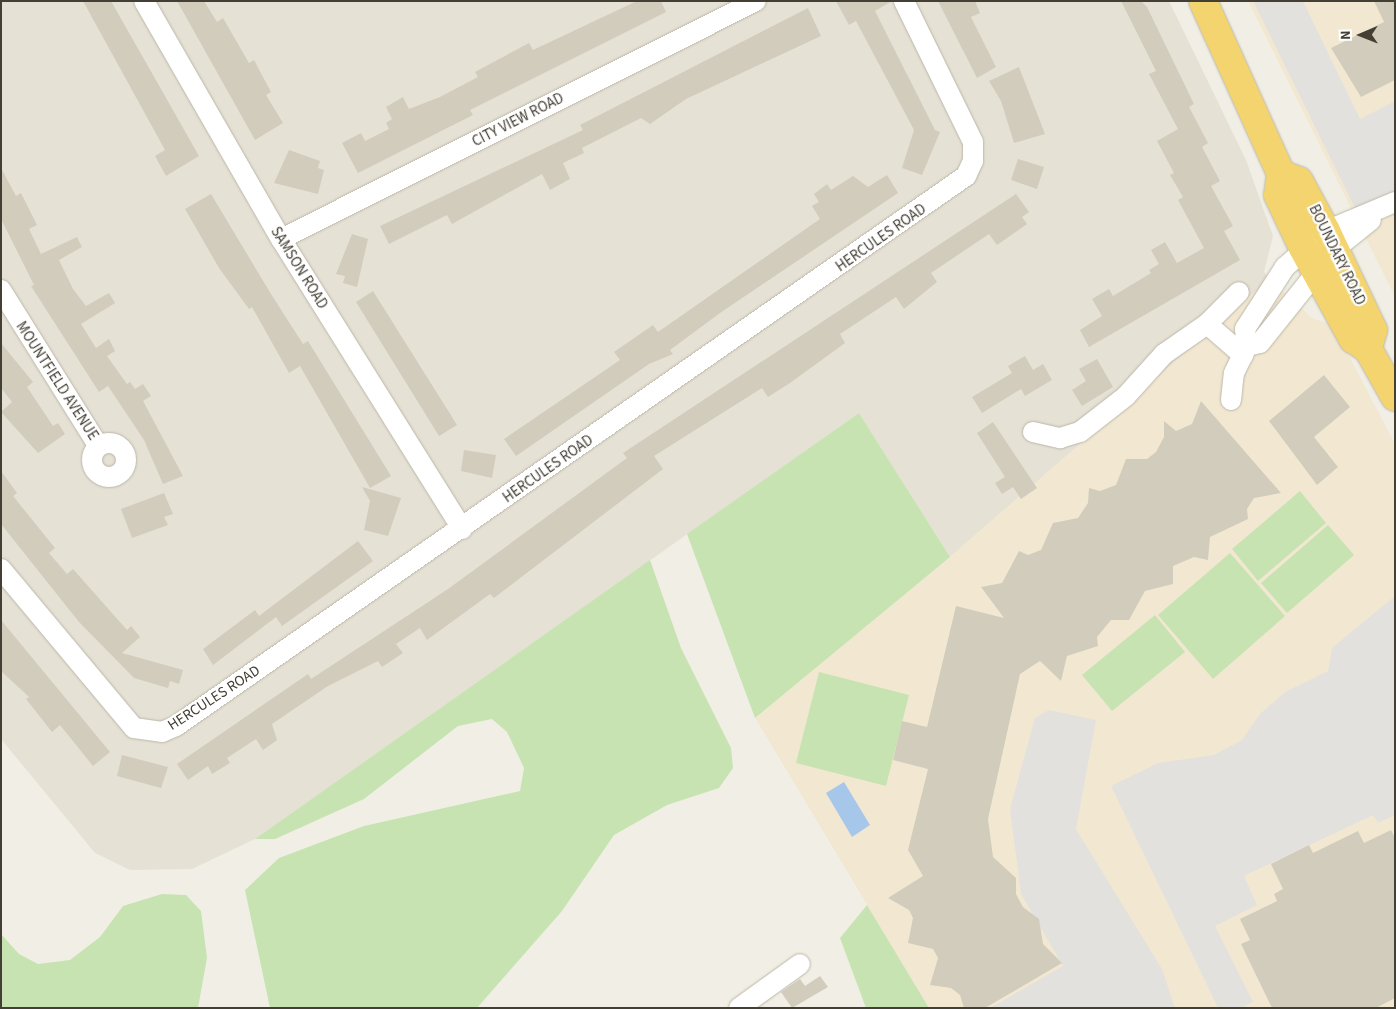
<!DOCTYPE html>
<html>
<head>
<meta charset="utf-8">
<style>
	body { margin:0 }
	#map { position:relative; width:1396px; height:1009px; overflow:hidden; background:#f1efe5; font-family:"Source Sans 3",sans-serif }
	div>[style] { position:absolute }
	[style*='--x'] { left:calc(var(--x)*1px); top:calc(var(--y)*1px); width:calc(var(--w)*1px); rotate:calc(var(--a)*1deg) }
	.residential>* { inset:0; background:#e5e1d4 }
	.commercial>* { inset:0; background:#f2e8d2 }
	.green>* { inset:0; background:#c7e3b1 }
	.parking>* { inset:0; background:#e2e1dd }
	.water>* { inset:0; background:#a6c7ea }
	.building>* { inset:0; background:#d2ccbc }
	.roads { filter:drop-shadow(0 0 1px #bcb7a9) drop-shadow(0 0 1px #bcb7a9) }
	.minor>* { height:20px; margin:-10px; padding:0 10px; transform-origin:10px; border-radius:10px; background:#fff }
	.minor>.ring { margin:-10px; padding:0; box-sizing:content-box; background:none; border:20px solid #fff; border-radius:50% }
	.highway>* { height:28px; margin:-14px; padding:0 14px; transform-origin:14px; border-radius:14px; background:#f3d46f }
	span { translate:-50% -50%; white-space:nowrap; text-align:center; line-height:1.15; -webkit-text-stroke:4.5px #fff; paint-order:stroke }
	.street-label { font-size:15px; color:#433f35 }
	.frame { position:absolute; inset:0; border:2px solid #433f35; pointer-events:none }
	.north { position:absolute; left:1336px; top:10px; width:50px; height:50px; -webkit-text-stroke:4px #fff; paint-order:stroke; rotate:269deg; font-size:14px; font-weight:700; line-height:20px; text-align:center; color:#433f35 }
	.north::after { content:''; display:block; margin:auto; width:18px; height:22px; background:#433f35; clip-path:polygon(50% 0,100% 100%,50% 72%,0 100%) }
</style>
</head>
<body>
<div id="map">
	<div class="residential">
		<div style="clip-path:polygon(1px 1px,1169px 1px,1246px 160px,1273px 236px,1264px 272px,1270px 279px,950px 557px,859px 413px,255px 839px,192px 869px,130px 870px,95px 853px,1px 739px)"></div>
	</div>
	<div class="commercial">
		<div style="clip-path:polygon(1248px 1px,1395px 1px,1395px 297px)"></div>
		<div style="clip-path:polygon(1270px 279px,1312px 318px,1333px 325px,1395px 444px,1395px 1008px,929px 1008px,755px 718px,950px 557px)"></div>
	</div>
	<div class="green">
		<div style="clip-path:polygon(859px 413px,950px 557px,755px 718px,687px 534px)"></div>
		<div style="clip-path:polygon(1300px 491px,1326px 523px,1258px 581px,1232px 549px)"></div>
		<div style="clip-path:polygon(1328px 525px,1354px 555px,1287px 613px,1261px 583px)"></div>
		<div style="clip-path:polygon(1230px 553px,1285px 616px,1213px 679px,1158px 615px)"></div>
		<div style="clip-path:polygon(650px 560px,681px 648px,731px 748px,733px 768px,719px 788px,667px 805px,614px 835px,562px 911px,477px 1008px,270px 1008px,245px 890px,279px 858px,364px 826px,520px 791px,524px 768px,507px 732px,492px 719px,458px 726px,364px 799px,275px 839px,255px 839px)"></div>
		<div style="clip-path:polygon(1155px 615px,1185px 652px,1112px 711px,1082px 675px)"></div>
		<div style="clip-path:polygon(819px 672px,909px 695px,886px 786px,796px 763px)"></div>
		<div style="clip-path:polygon(162px 894px,186px 895px,201px 911px,207px 958px,198px 1008px,1px 1008px,1px 934px,19px 954px,38px 964px,70px 960px,100px 937px,123px 906px)"></div>
		<div style="clip-path:polygon(867px 905px,929px 1008px,866px 1008px,840px 938px)"></div>
	</div>
	<div class="parking">
		<div style="clip-path:polygon(1253px 1px,1303px 1px,1360px 119px,1395px 101px,1395px 194px,1357px 212px)"></div>
		<div style="clip-path:polygon(1395px 596px,1395px 815px,1378px 823px,1373px 815px,1244px 876px,1257px 905px,1215px 926px,1253px 1002px,1241px 1008px,1218px 1008px,1111px 786px,1158px 763px,1214px 755px,1242px 740px,1260px 714px,1285px 692px,1328px 671px,1332px 648px)"></div>
		<div style="clip-path:polygon(1049px 710px,1096px 720px,1076px 829px,1162px 969px,1175px 1008px,990px 1008px,1063px 966px,1021px 894px,1010px 809px,1035px 718px)"></div>
	</div>
	<div class="water">
		<div style="clip-path:polygon(844px 782px,870px 825px,852px 837px,826px 793px)"></div>
	</div>
	<div class="building">
		<div style="clip-path:polygon(83px 1px,111px 1px,199px 156px,166px 176px,155px 156px,165px 150px)"></div>
		<div style="clip-path:polygon(177px 1px,204px 1px,217px 22px,223px 18px,249px 63px,254px 60px,271px 92px,266px 95px,283px 123px,255px 140px)"></div>
		<div style="clip-path:polygon(637px 1px,661px 1px,666px 12px,470px 110px,473px 115px,358px 173px,342px 143px,361px 133px,365px 141px,389px 129px,386px 123px,392px 119px,386px 107px,403px 97px,409px 109px,440px 97px,478px 77px,475px 72px,529px 43px,533px 50px)"></div>
		<div style="clip-path:polygon(836px 1px,892px 1px,875px 11px,935px 130px,940px 132px,922px 175px,902px 168px,914px 130px,856px 21px,849px 25px)"></div>
		<div style="clip-path:polygon(938px 1px,975px 1px,980px 13px,971px 17px,996px 67px,977px 78px)"></div>
		<div style="clip-path:polygon(1121px 1px,1141px 1px,1147px 7px,1194px 104px,1189px 107px,1208px 143px,1202px 147px,1220px 181px,1211px 186px,1233px 226px,1224px 231px,1240px 260px,1089px 347px,1080px 330px,1102px 316px,1092px 299px,1109px 289px,1113px 296px,1151px 273px,1149px 270px,1159px 264px,1151px 250px,1165px 242px,1177px 263px,1204px 248px,1178px 200px,1183px 197px,1170px 175px,1174px 173px,1157px 141px,1178px 129px,1149px 74px,1156px 71px)"></div>
		<div style="clip-path:polygon(1374px 1px,1395px 1px,1395px 80px,1361px 97px,1331px 48px,1384px 22px)"></div>
		<div style="clip-path:polygon(808px 8px,821px 36px,686px 99px,650px 124px,641px 118px,582px 148px,584px 153px,563px 163px,570px 179px,550px 190px,542px 174px,452px 224px,447px 215px,389px 244px,380px 226px,583px 130px,580px 125px)"></div>
		<div style="clip-path:polygon(1019px 67px,1045px 134px,1014px 143px,1001px 101px,989px 81px)"></div>
		<div style="clip-path:polygon(289px 150px,320px 161px,318px 168px,324px 170px,318px 194px,274px 183px)"></div>
		<div style="clip-path:polygon(1018px 159px,1044px 167px,1037px 189px,1011px 180px)"></div>
		<div style="clip-path:polygon(1px 168px,16px 196px,21px 193px,37px 225px,29px 229px,41px 254px,77px 237px,82px 247px,59px 260px,73px 289px,86px 306px,109px 293px,115px 303px,81px 324px,96px 348px,109px 339px,115px 351px,107px 356px,127px 384px,130px 382px,135px 389px,143px 384px,151px 396px,143px 401px,183px 476px,163px 484px,144px 440px,108px 386px,99px 392px,31px 286px,34px 285px,1px 219px)"></div>
		<div style="clip-path:polygon(887px 175px,898px 193px,720px 313px,670px 350px,673px 354px,649px 364px,516px 456px,504px 439px,620px 360px,614px 352px,653px 325px,658px 332px,820px 219px,812px 206px,819px 202px,814px 194px,827px 184px,831px 190px,853px 176px,868px 187px)"></div>
		<div style="clip-path:polygon(211px 194px,271px 294px,303px 344px,308px 341px,391px 476px,370px 488px,300px 366px,289px 373px,252px 307px,249px 309px,219px 268px,185px 209px)"></div>
		<div style="clip-path:polygon(1016px 194px,1029px 212px,1022px 217px,1027px 224px,997px 245px,989px 234px,931px 273px,937px 282px,904px 309px,896px 297px,840px 334px,845px 343px,790px 383px,768px 397px,762px 388px,654px 456px,663px 469px,494px 598px,490px 594px,427px 640px,420px 628px,396px 644px,403px 653px,382px 667px,378px 661px,328px 686px,272px 724px,277px 740px,263px 750px,256px 739px,227px 758px,230px 763px,212px 774px,208px 766px,188px 780px,177px 764px,308px 674px,311px 679px,448px 589px,627px 458px,623px 453px)"></div>
		<div style="clip-path:polygon(352px 234px,368px 239px,357px 287px,343px 283px,345px 276px,336px 274px)"></div>
		<div style="clip-path:polygon(373px 291px,457px 425px,439px 436px,356px 302px)"></div>
		<div style="clip-path:polygon(1px 343px,33px 382px,27px 387px,53px 426px,58px 423px,65px 434px,38px 453px,1px 412px,12px 402px,1px 388px)"></div>
		<div style="clip-path:polygon(1025px 356px,1033px 370px,1043px 364px,1052px 380px,1025px 396px,1021px 389px,982px 413px,972px 397px,1012px 373px,1008px 366px)"></div>
		<div style="clip-path:polygon(1097px 359px,1113px 387px,1082px 406px,1072px 390px,1086px 381px,1079px 369px)"></div>
		<div style="clip-path:polygon(1324px 375px,1350px 407px,1314px 437px,1338px 467px,1317px 485px,1269px 421px)"></div>
		<div style="clip-path:polygon(1201px 401px,1281px 493px,1254px 498px,1247px 509px,1248px 519px,1210px 537px,1208px 560px,1194px 557px,1173px 566px,1173px 584px,1145px 591px,1129px 620px,1111px 620px,1097px 637px,1098px 646px,1067px 656px,1061px 681px,1040px 661px,1020px 674px,988px 819px,993px 857px,1016px 878px,1016px 894px,1023px 907px,1039px 919px,1043px 944px,1062px 963px,985px 1008px,964px 1008px,960px 995px,951px 988px,930px 985px,938px 958px,933px 949px,908px 943px,913px 918px,909px 910px,888px 898px,923px 876px,908px 850px,928px 769px,893px 760px,902px 721px,927px 727px,956px 606px,1004px 618px,981px 587px,1002px 583px,1019px 551px,1028px 555px,1041px 550px,1053px 523px,1078px 518px,1088px 503px,1089px 488px,1100px 491px,1116px 485px,1126px 459px,1147px 459px,1156px 452px,1164px 437px,1164px 421px,1176px 431px,1192px 424px)"></div>
		<div style="clip-path:polygon(993px 422px,1037px 488px,1021px 499px,1013px 487px,1002px 494px,995px 483px,1005px 477px,977px 433px)"></div>
		<div style="clip-path:polygon(464px 450px,496px 455px,492px 478px,461px 471px)"></div>
		<div style="clip-path:polygon(1px 471px,17px 493px,13px 496px,55px 548px,49px 553px,67px 574px,73px 569px,127px 630px,131px 626px,140px 637px,122px 653px,183px 670px,179px 684px,170px 681px,168px 688px,134px 678px,79px 622px,1px 524px)"></div>
		<div style="clip-path:polygon(362px 487px,401px 498px,388px 536px,364px 530px,370px 501px)"></div>
		<div style="clip-path:polygon(164px 493px,173px 514px,164px 517px,168px 525px,132px 538px,121px 509px)"></div>
		<div style="clip-path:polygon(358px 541px,373px 561px,282px 626px,276px 617px,213px 665px,203px 649px,255px 610px,259px 616px)"></div>
		<div style="clip-path:polygon(1px 620px,110px 752px,93px 766px,60px 725px,52px 732px,26px 699px,29px 697px,1px 671px)"></div>
		<div style="clip-path:polygon(122px 755px,168px 767px,161px 788px,117px 776px)"></div>
		<div style="clip-path:polygon(1391px 830px,1395px 838px,1395px 998px,1376px 1008px,1272px 1008px,1241px 944px,1250px 940px,1240px 919px,1277px 901px,1274px 894px,1283px 889px,1271px 864px,1309px 845px,1313px 853px,1358px 831px,1364px 843px)"></div>
		<div style="clip-path:polygon(820px 976px,828px 987px,792px 1008px,781px 992px,800px 979px,805px 986px)"></div>
	</div>
	<div class="roads">
		<div class="minor">
			<div style="--x:144;--y:1;--w:275;--a:60.1"></div>
			<div style="--x:281;--y:239;--w:342;--a:58"></div>
			<div style="--x:281;--y:239;--w:531;--a:-26.61"></div>
			<div style="--x:1;--y:290;--w:183;--a:58"></div>
			<div style="--x:1207;--y:324;--w:45;--a:-45"></div>
			<div style="--x:1247;--y:346;--w:13;--a:-13"></div>
			<div style="--x:1260;--y:343;--w:120;--a:-51.4"></div>
			<div style="--x:1335;--y:249;--w:46;--a:-38.9"></div>
			<div style="--x:1231;--y:400;--w:27;--a:-84"></div>
			<div style="--x:1234;--y:373;--w:30;--a:-64"></div>
			<div style="--x:1247;--y:346;--w:17;--a:-97"></div>
			<div style="--x:1245;--y:329;--w:74;--a:-57.2"></div>
			<div style="--x:1285;--y:267;--w:55;--a:-41.3"></div>
			<div style="--x:1326;--y:231;--w:75;--a:-22.8"></div>
			<div style="--x:1033;--y:432;--w:28;--a:13"></div>
			<div style="--x:1060;--y:438;--w:21;--a:-17"></div>
			<div style="--x:1080;--y:432;--w:58;--a:-38"></div>
			<div style="--x:1126;--y:396;--w:57;--a:-47.9"></div>
			<div style="--x:1164;--y:354;--w:52;--a:-34.9"></div>
			<div style="--x:1207;--y:324;--w:48;--a:40.7"></div>
			<div class="ring" style="left:92px;top:443px;width:14px;height:14px"></div>
			<div style="--x:1;--y:569;--w:207;--a:50.1"></div>
			<div style="--x:134;--y:728;--w:28;--a:8"></div>
			<div style="--x:162;--y:732;--w:15;--a:-23"></div>
			<div style="--x:176;--y:726;--w:963;--a:-34.85"></div>
			<div style="--x:966;--y:176;--w:17;--a:-65"></div>
			<div style="--x:973;--y:161;--w:19;--a:-90"></div>
			<div style="--x:973;--y:142;--w:157;--a:-116.1"></div>
			<div style="--x:739;--y:1008;--w:75;--a:-35.8"></div>
		</div>
		<div class="highway">
			<div style="--x:1203;--y:1;--w:190;--a:65.7"></div>
			<div style="--x:1281;--y:174;--w:21;--a:98"></div>
			<div style="--x:1278;--y:195;--w:59;--a:64.7"></div>
			<div style="--x:1303;--y:248;--w:104;--a:61.2"></div>
			<div style="--x:1353;--y:339;--w:18;--a:34"></div>
			<div style="--x:1368;--y:349;--w:55;--a:60.6"></div>
			<div style="--x:1281;--y:174;--w:19;--a:21"></div>
			<div style="--x:1299;--y:181;--w:57;--a:61.6"></div>
			<div style="--x:1326;--y:231;--w:110;--a:64.6"></div>
			<div style="--x:1373;--y:330;--w:20;--a:105"></div>
		</div>
	</div>
	<div class="street-label">
		<span style="left:518px;top:120px;rotate:-27deg">CITY VIEW ROAD</span>
		<span style="left:881px;top:238px;rotate:-35deg">HERCULES ROAD</span>
		<span style="left:1337px;top:255px;rotate:64deg">BOUNDARY ROAD</span>
		<span style="left:299px;top:268px;rotate:58deg">SAMSON ROAD</span>
		<span style="left:57px;top:381px;rotate:57deg">MOUNTFIELD AVENUE</span>
		<span style="left:548px;top:469px;rotate:-35deg">HERCULES ROAD</span>
		<span style="left:214px;top:698px;rotate:-33deg">HERCULES ROAD</span>
	</div>
	<div class="frame"></div>
	<div class="north">N</div>
</div>
</body>
</html>
